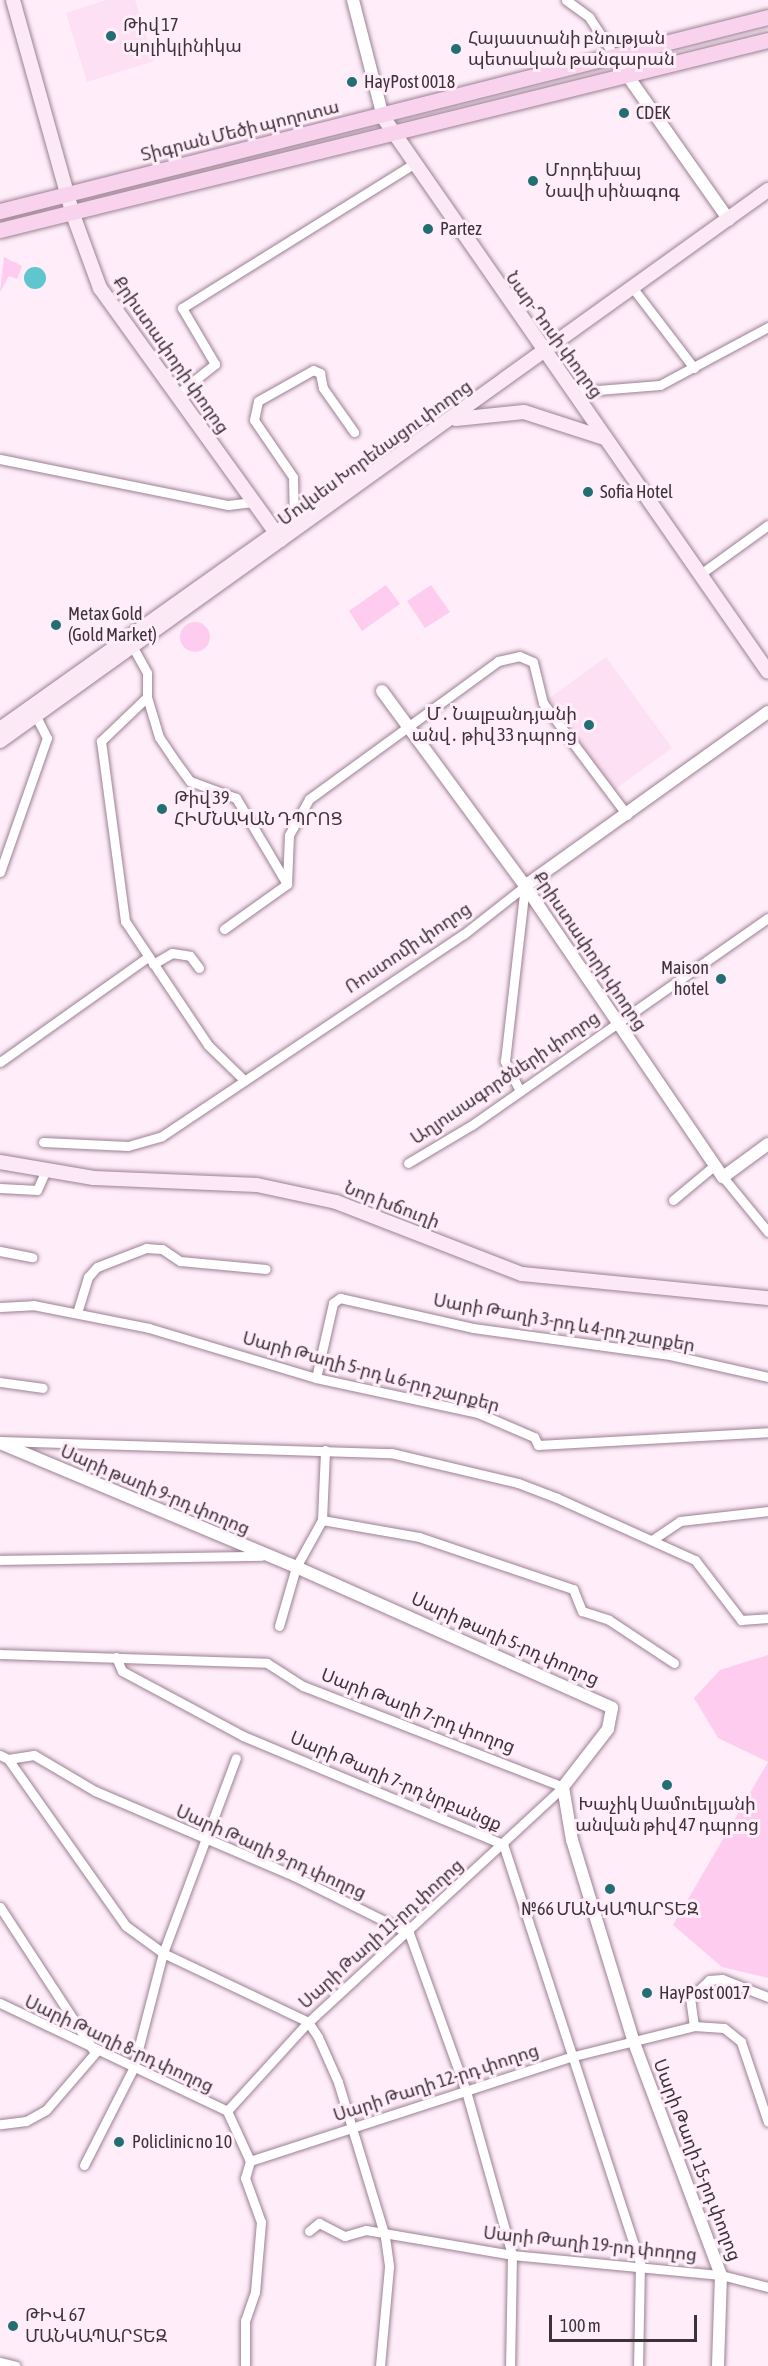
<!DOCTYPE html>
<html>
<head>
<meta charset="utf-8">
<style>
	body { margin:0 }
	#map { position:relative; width:768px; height:2366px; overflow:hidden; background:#ffedf9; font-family:"Asap Condensed","Noto Sans Armenian",sans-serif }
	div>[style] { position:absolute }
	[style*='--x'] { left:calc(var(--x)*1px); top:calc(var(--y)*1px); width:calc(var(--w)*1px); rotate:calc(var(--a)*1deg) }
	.built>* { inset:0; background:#fde0f3 }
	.green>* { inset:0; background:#feccee }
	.round { border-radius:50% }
	.water>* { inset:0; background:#5ec6cc }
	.roads { filter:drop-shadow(0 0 2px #9b8193) drop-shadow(0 0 2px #9b8193) }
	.minor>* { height:9px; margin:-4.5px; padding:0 4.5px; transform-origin:4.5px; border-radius:4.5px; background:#fff }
	.tertiary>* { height:12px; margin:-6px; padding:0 6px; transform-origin:6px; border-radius:6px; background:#fff }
	.secondary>* { height:14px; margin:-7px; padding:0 7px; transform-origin:7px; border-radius:7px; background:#fce9f6 }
	.primary>* { height:15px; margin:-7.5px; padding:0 7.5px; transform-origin:7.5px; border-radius:7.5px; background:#f9d3ee }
	.dots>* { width:16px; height:16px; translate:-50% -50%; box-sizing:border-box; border:3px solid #ffedf9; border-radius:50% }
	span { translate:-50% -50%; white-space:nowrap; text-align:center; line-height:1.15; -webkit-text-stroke:6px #ffedf9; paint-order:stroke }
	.poi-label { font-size:18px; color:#3d3239 }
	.left { translate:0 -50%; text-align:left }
	.right { translate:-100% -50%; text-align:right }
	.street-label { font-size:18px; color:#3d3239 }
	.scale { position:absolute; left:549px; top:2315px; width:148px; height:27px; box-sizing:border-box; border:3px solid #3d3239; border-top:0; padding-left:8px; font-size:18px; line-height:21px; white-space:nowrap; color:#3d3239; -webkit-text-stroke:4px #ffedf9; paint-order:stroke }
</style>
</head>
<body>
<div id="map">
	<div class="built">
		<div style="clip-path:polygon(106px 0,135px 0,154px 61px,87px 82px,66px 13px)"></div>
		<div style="clip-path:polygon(606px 657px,672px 748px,614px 790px,548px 699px)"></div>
	</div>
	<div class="green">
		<div style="clip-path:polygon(4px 257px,22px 266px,17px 279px,9px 276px,0 292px)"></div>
		<div style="clip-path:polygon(386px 585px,400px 604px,362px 631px,349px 611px)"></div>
		<div style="clip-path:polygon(431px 585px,450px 612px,425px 628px,407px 601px)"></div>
		<div class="round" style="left:180px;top:622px;width:30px;height:30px"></div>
		<div style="clip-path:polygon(768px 1655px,768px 1978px,722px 1967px,673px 1925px,768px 1762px,718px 1738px,694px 1698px,720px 1670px)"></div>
	</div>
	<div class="water">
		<div class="round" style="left:24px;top:267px;width:22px;height:22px"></div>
	</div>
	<div class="roads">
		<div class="minor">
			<div style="--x:566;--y:0;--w:29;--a:36"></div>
			<div style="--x:589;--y:17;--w:69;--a:56.8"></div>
			<div style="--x:632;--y:287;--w:102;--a:52.6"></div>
			<div style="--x:573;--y:392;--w:87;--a:-4.6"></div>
			<div style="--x:660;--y:385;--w:123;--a:-28.2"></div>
			<div style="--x:176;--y:395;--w:50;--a:-38.5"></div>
			<div style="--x:215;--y:364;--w:65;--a:-120.5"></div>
			<div style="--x:182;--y:308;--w:271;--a:-31.9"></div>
			<div style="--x:0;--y:459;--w:233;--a:11.4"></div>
			<div style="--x:228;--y:505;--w:25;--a:-7"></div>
			<div style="--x:294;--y:519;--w:42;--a:-91.4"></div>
			<div style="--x:293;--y:477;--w:69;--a:-124.4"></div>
			<div style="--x:254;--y:420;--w:19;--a:-78"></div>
			<div style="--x:258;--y:401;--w:63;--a:-29.4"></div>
			<div style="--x:313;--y:370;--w:8;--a:23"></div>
			<div style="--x:320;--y:373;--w:15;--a:79"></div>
			<div style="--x:323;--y:388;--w:54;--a:54.8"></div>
			<div style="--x:699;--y:575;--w:85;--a:-35.9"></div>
			<div style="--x:130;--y:642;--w:35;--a:61"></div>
			<div style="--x:147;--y:673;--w:24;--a:90"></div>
			<div style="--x:147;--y:697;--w:42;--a:73.3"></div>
			<div style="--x:159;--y:737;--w:25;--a:56"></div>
			<div style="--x:173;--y:758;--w:29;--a:54"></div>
			<div style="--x:190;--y:781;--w:49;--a:20.3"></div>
			<div style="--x:236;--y:798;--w:100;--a:59.3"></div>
			<div style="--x:147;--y:697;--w:64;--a:136.3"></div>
			<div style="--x:101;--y:741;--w:182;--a:82.4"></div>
			<div style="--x:125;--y:921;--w:149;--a:56.2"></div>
			<div style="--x:208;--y:1045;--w:50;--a:44.2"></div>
			<div style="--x:0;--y:872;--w:142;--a:-70.7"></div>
			<div style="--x:47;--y:738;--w:29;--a:-117"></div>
			<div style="--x:224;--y:929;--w:77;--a:-35.5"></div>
			<div style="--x:287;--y:884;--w:49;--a:-87.7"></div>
			<div style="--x:289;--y:835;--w:41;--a:-60.9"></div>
			<div style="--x:309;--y:799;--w:234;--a:-36.1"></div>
			<div style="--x:498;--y:661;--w:22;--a:-13"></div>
			<div style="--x:519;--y:656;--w:15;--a:23"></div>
			<div style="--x:533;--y:662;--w:42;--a:76.3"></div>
			<div style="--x:543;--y:703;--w:140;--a:53.1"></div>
			<div style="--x:153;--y:964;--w:22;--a:-30"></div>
			<div style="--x:172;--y:953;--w:18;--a:9"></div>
			<div style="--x:190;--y:956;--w:15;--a:53"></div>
			<div style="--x:0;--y:1062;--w:181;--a:-35.4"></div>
			<div style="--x:520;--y:1091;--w:34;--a:-117"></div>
			<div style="--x:505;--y:1061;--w:176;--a:-83.5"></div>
			<div style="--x:43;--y:1142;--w:85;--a:2.7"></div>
			<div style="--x:128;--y:1146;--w:35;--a:-16"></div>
			<div style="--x:162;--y:1136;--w:363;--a:-33.8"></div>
			<div style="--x:464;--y:934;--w:78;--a:-38.2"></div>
			<div style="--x:408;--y:1163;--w:74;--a:-30.7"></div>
			<div style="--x:472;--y:1125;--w:361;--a:-35"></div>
			<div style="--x:723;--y:1177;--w:71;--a:50.7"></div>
			<div style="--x:0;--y:1188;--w:37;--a:3"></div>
			<div style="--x:37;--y:1190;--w:20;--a:-66"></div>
			<div style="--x:673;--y:1200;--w:55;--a:-39.8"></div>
			<div style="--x:0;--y:1251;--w:33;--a:11"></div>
			<div style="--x:0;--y:1307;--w:33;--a:-3"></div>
			<div style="--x:33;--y:1305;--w:118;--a:11.2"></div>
			<div style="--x:149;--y:1328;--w:174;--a:16.7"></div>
			<div style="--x:316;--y:1378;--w:166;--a:12.2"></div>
			<div style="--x:478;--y:1413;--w:61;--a:23.2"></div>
			<div style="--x:534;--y:1437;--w:9;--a:63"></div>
			<div style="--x:538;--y:1445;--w:230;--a:-3.2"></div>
			<div style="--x:77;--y:1313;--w:38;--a:-73"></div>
			<div style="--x:88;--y:1277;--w:13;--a:-48"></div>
			<div style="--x:97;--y:1267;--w:53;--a:-21.2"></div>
			<div style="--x:146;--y:1248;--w:16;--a:4"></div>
			<div style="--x:162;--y:1249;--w:22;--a:34"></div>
			<div style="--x:180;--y:1261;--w:86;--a:5.3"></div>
			<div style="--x:316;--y:1378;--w:77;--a:-77.2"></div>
			<div style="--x:333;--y:1303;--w:9;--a:-36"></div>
			<div style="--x:340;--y:1298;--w:136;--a:12.7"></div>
			<div style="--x:473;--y:1328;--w:199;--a:7.8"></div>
			<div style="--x:670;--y:1355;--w:100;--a:12.7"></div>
			<div style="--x:0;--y:1382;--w:43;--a:7.9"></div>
			<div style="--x:0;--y:1441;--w:391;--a:1.8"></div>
			<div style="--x:391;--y:1453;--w:130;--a:13.3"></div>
			<div style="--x:518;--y:1483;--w:42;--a:21"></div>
			<div style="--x:557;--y:1498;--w:151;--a:24.2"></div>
			<div style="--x:695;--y:1560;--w:76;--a:52.5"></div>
			<div style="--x:741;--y:1620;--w:27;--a:-4"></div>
			<div style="--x:322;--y:1520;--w:98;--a:9.9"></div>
			<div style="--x:419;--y:1537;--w:163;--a:18.7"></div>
			<div style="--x:573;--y:1589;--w:24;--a:68"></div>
			<div style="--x:582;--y:1611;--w:28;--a:18"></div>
			<div style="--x:609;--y:1620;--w:78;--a:33.5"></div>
			<div style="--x:652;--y:1540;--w:34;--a:-34"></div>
			<div style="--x:680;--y:1521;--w:89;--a:-6.5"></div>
			<div style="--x:0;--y:1560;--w:261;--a:-0.9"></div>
			<div style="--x:279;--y:1626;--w:61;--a:-73.9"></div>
			<div style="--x:296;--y:1567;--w:54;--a:-61"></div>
			<div style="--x:322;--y:1520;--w:70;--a:-87.5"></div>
			<div style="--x:0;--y:1654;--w:267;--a:1.9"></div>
			<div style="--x:267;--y:1663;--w:43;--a:32.6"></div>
			<div style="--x:303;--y:1686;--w:279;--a:21.2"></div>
			<div style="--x:563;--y:1787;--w:347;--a:137.3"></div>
			<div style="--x:308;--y:2022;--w:120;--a:132.3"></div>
			<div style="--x:116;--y:1657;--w:15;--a:67"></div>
			<div style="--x:122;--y:1671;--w:137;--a:28.2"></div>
			<div style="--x:243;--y:1736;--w:282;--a:22.6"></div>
			<div style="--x:503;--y:1844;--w:442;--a:71.9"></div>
			<div style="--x:640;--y:2264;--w:102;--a:91.1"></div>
			<div style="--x:0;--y:1755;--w:9;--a:27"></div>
			<div style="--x:8;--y:1759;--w:26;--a:-9"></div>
			<div style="--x:34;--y:1755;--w:71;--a:30.5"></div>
			<div style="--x:95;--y:1791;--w:216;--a:23.1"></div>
			<div style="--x:294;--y:1876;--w:128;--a:26.4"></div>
			<div style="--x:409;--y:1933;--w:168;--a:70.2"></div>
			<div style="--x:466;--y:2091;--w:170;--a:74.3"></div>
			<div style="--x:512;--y:2255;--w:111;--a:91"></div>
			<div style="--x:8;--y:1759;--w:204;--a:54.8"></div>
			<div style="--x:126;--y:1926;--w:46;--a:36.1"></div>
			<div style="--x:163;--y:1953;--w:161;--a:25.4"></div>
			<div style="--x:308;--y:2022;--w:18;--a:56"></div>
			<div style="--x:318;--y:2037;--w:49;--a:66"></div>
			<div style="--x:338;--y:2082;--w:162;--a:73.1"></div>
			<div style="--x:385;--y:2237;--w:30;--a:82"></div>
			<div style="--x:389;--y:2267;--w:99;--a:95.2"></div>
			<div style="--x:0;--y:1907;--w:174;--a:56.9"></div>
			<div style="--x:95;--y:2053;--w:75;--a:130.7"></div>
			<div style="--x:46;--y:2110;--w:23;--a:151"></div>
			<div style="--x:26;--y:2121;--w:26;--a:173"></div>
			<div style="--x:0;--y:2003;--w:251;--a:25.4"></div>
			<div style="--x:694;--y:2026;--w:28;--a:-98"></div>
			<div style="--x:690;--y:1998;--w:26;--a:-43"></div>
			<div style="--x:709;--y:1980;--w:13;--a:-4"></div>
			<div style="--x:722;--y:1979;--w:49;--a:21.4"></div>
			<div style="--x:227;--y:2111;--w:55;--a:65.3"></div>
			<div style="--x:250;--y:2161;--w:18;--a:106"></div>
			<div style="--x:245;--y:2178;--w:47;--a:70"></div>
			<div style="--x:261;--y:2222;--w:70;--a:94.9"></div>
			<div style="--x:255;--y:2292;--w:31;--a:109"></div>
			<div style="--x:245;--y:2321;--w:45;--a:90"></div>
			<div style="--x:250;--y:2161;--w:336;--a:-18"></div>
			<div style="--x:570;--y:2057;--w:128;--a:-14"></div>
			<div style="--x:694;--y:2026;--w:30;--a:4"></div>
			<div style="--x:724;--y:2028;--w:22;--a:39"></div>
			<div style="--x:741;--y:2042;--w:84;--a:71.4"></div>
			<div style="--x:84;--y:2165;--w:108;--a:-63"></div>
			<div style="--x:133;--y:2069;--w:120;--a:-75.5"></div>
			<div style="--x:163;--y:1953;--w:208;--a:-69.5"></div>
			<div style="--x:309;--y:2231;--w:13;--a:-39"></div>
			<div style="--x:319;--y:2223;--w:29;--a:27"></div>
			<div style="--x:345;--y:2236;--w:22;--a:-16"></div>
			<div style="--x:366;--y:2230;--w:148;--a:9.7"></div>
			<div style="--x:512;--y:2255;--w:210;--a:5.5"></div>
			<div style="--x:721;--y:2275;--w:49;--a:14.3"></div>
			<div style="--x:0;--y:2362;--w:16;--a:14"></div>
		</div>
		<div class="tertiary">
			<div style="--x:353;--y:0;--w:121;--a:75.6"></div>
			<div style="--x:627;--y:75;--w:177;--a:54.9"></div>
			<div style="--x:382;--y:691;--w:242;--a:53.7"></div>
			<div style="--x:525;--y:886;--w:352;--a:55.8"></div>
			<div style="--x:723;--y:1177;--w:56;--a:-36.3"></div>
			<div style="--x:525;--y:886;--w:299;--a:-35.6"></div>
			<div style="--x:0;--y:1443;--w:321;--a:22.7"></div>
			<div style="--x:296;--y:1567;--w:346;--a:24"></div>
			<div style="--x:612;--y:1708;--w:21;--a:101"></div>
			<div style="--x:608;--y:1729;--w:73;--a:127.8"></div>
			<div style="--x:563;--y:1787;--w:54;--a:80.4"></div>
			<div style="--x:572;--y:1840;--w:209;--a:73"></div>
			<div style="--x:633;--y:2040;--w:251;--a:69.5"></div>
			<div style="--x:721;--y:2275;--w:91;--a:91.9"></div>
		</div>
		<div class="secondary">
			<div style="--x:13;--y:0;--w:220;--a:74.4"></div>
			<div style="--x:72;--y:212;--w:81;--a:69.8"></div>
			<div style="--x:100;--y:288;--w:310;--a:54.3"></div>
			<div style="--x:383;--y:117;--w:675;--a:55.25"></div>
			<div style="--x:456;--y:419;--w:68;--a:-5.9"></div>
			<div style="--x:524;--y:412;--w:84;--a:18"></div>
			<div style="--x:0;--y:729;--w:439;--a:-35.4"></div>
			<div style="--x:0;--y:741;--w:945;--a:-35.66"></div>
			<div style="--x:0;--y:1162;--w:95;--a:9.7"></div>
			<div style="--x:94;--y:1178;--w:163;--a:2.5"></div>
			<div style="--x:257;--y:1185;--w:81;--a:12.1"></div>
			<div style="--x:336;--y:1202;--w:199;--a:21.2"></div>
			<div style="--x:522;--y:1274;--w:247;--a:5.6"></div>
		</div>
		<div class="primary">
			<div style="--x:0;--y:211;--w:792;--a:-14.18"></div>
			<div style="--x:0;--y:230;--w:791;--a:-13.9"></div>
		</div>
	</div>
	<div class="dots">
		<div style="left:111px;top:36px;background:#236e72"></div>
		<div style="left:456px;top:49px;background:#236e72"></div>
		<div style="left:352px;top:82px;background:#236e72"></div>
		<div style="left:624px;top:113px;background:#236e72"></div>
		<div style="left:533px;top:181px;background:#236e72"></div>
		<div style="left:428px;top:229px;background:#236e72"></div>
		<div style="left:588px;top:492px;background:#236e72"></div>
		<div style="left:56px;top:625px;background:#236e72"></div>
		<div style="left:589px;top:725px;background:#236e72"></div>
		<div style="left:162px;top:809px;background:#236e72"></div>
		<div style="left:721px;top:979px;background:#236e72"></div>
		<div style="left:667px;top:1785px;background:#236e72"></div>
		<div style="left:610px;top:1889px;background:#236e72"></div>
		<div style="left:647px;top:1993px;background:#236e72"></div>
		<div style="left:119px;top:2142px;background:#236e72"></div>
		<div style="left:13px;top:2326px;background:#236e72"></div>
	</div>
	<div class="poi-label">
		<span class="left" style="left:123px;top:36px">Թիվ 17<br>պոլիկլինիկա</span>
		<span class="left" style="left:468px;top:49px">Հայաստանի բնության<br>պետական թանգարան</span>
		<span class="left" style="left:364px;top:82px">HayPost 0018</span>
		<span class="left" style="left:636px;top:113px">CDEK</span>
		<span class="left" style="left:545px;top:181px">Մորդեխայ<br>Նավի սինագոգ</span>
		<span class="left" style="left:440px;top:229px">Partez</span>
		<span class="left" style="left:600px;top:492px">Sofia Hotel</span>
		<span class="left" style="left:68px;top:625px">Metax Gold<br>(Gold Market)</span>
		<span class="right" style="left:577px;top:725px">Մ․ Նալբանդյանի<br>անվ․ թիվ 33 դպրոց</span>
		<span class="left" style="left:174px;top:809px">Թիվ 39<br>ՀԻՄՆԱԿԱՆ ԴՊՐՈՑ</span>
		<span class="right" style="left:709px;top:979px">Maison<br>hotel</span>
		<span style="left:667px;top:1815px">Խաչիկ Սամուելյանի<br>անվան թիվ 47 դպրոց</span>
		<span style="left:610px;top:1909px">№66 ՄԱՆԿԱՊԱՐՏԵԶ</span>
		<span class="left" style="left:659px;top:1993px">HayPost 0017</span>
		<span class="left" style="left:132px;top:2142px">Policlinic no 10</span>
		<span class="left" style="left:25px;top:2326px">ԹԻՎ 67<br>ՄԱՆԿԱՊԱՐՏԵԶ</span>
	</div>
	<div class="street-label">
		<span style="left:240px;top:131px;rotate:-14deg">Տիգրան Մեծի պողոտա</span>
		<span style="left:554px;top:335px;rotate:54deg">Նար-Դոսի փողոց</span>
		<span style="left:171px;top:355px;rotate:55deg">Քրիստափորի փողոց</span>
		<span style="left:375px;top:453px;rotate:-36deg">Մովսես Խորենացու փողոց</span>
		<span style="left:408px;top:948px;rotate:-34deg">Ռոստոմի փողոց</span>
		<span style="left:590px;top:951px;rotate:56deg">Քրիստափորի փողոց</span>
		<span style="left:505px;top:1078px;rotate:-34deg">Աղյուսագործների փողոց</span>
		<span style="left:392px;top:1205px;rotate:21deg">Նոր խճուղի</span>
		<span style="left:564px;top:1323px;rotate:10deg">Սարի Թաղի 3-րդ և 4-րդ շարքեր</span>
		<span style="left:371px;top:1372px;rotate:15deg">Սարի Թաղի 5-րդ և 6-րդ շարքեր</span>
		<span style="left:155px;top:1490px;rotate:23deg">Սարի թաղի 9-րդ փողոց</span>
		<span style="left:505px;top:1639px;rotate:24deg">Սարի թաղի 5-րդ փողոց</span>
		<span style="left:418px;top:1711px;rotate:21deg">Սարի Թաղի 7-րդ փողոց</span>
		<span style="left:396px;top:1781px;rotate:23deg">Սարի Թաղի 7-րդ նրբանցք</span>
		<span style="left:271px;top:1852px;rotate:24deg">Սարի Թաղի 9-րդ փողոց</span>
		<span style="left:381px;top:1934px;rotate:-42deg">Սարի Թաղի 11-րդ փողոց</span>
		<span style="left:119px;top:2044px;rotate:25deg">Սարի Թաղի 8-րդ փողոց</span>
		<span style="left:436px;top:2083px;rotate:-18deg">Սարի Թաղի 12-րդ փողոց</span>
		<span style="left:697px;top:2160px;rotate:69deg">Սարի Թաղի 15-րդ փողոց</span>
		<span style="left:590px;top:2244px;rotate:6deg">Սարի Թաղի 19-րդ փողոց</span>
	</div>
	<div class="scale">100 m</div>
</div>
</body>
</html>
